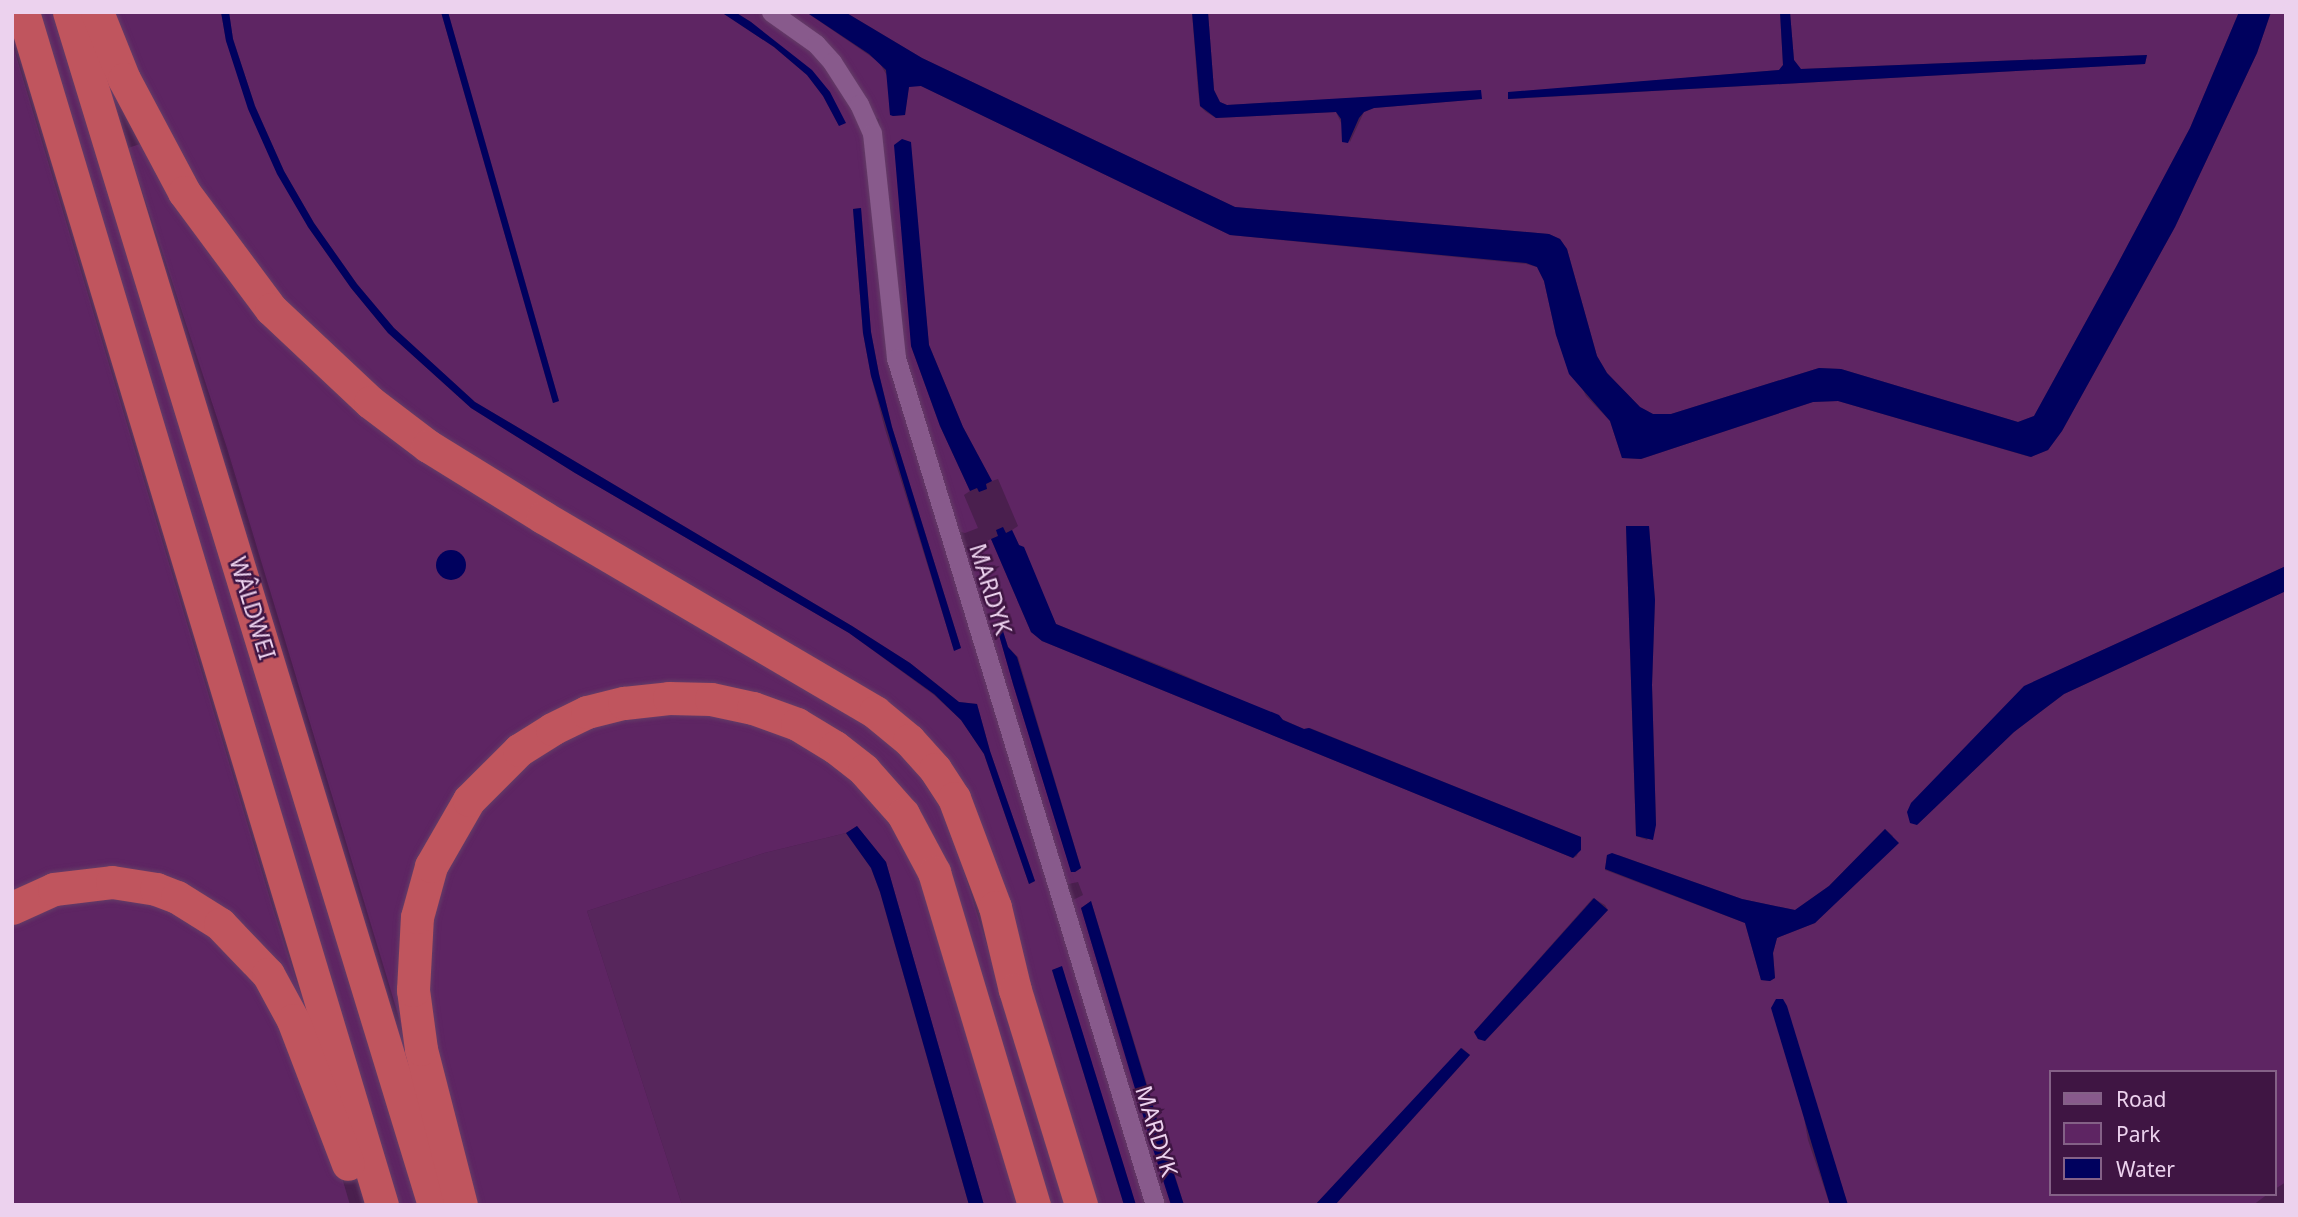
<!DOCTYPE html>
<html>
<head>
<meta charset="utf-8">
<style>
	body { margin:0 }
	#map { position:relative; width:2298px; height:1217px; overflow:hidden; background:#4a1f4e; font-family:"Noto Sans",sans-serif }
	div>[style] { position:absolute }
	[style*='--x'] { left:calc(var(--x)*1px); top:calc(var(--y)*1px); width:calc(var(--w)*1px); rotate:calc(var(--a)*1deg) }
	.built>* { inset:0; background:#57265c }
	.green>* { inset:0; background:#5e2563 }
	.water>* { inset:0; background:#00015e }
	.round { border-radius:50% }
	.roads { filter:drop-shadow(0 0 2px #643e67) drop-shadow(0 0 2px #643e67) }
	.minor>* { height:19px; margin:-9.5px; padding:0 9.5px; transform-origin:9.5px; border-radius:9.5px; background:#885a8c }
	.trunk>* { height:33px; margin:-16.5px; padding:0 16.5px; transform-origin:16.5px; border-radius:16.5px; background:#c0555e }
	span { translate:-50% -50%; white-space:nowrap; text-align:center; line-height:1.15; -webkit-text-stroke:5px #3f1543; paint-order:stroke }
	.street-label { font-size:23px; color:#ecd2ee }
	.frame { position:absolute; inset:0; border:14px solid #ecd2ee; pointer-events:none }
	.legend { position:absolute; left:2049px; top:1070px; width:228px; height:126px; box-sizing:border-box; background:#3f1543; border:2px solid #846187; margin:0; padding:9px 12px; list-style:none; font-size:21px; color:#ecd2ee }
	.legend li { display:flex; align-items:center; gap:14px; height:35px }
	.legend b { width:35px; border:2px solid #846187 }
</style>
</head>
<body>
<div id="map">
	<div class="built">
		<div style="clip-path:polygon(846px 833px,871px 868px,880px 892px,969px 1205px,682px 1205px,587px 911px,764px 853px)"></div>
	</div>
	<div class="green">
		<div style="clip-path:polygon(37px 12px,52px 12px,417px 1205px,395px 1205px)"></div>
		<div style="clip-path:polygon(evenodd,107px 12px,221px 12px,226px 41px,308px 227px,351px 288px,388px 333px,471px 408px,575px 473px,849px 633px,934px 695px,961px 720px,984px 754px,1029px 884px,1035px 881px,990px 751px,977px 704px,959px 702px,910px 663px,852px 626px,475px 402px,394px 328px,357px 284px,314px 223px,284px 171px,255px 106px,233px 39px,229px 12px,441px 12px,553px 403px,559px 401px,448px 12px,721px 12px,774px 47px,807px 75px,823px 96px,839px 126px,830px 92px,751px 22px,735px 12px,761px 12px,811px 48px,843px 86px,865px 136px,885px 325px,1148px 1205px,1136px 1205px,1062px 967px,1052px 970px,1124px 1205px,1095px 1205px,939px 766px,433px 439px,322px 347px,192px 188px,107px 12px,861px 208px,871px 332px,879px 374px,892px 427px,961px 648px,954px 650px,885px 429px,871px 376px,863px 333px,853px 209px,861px 208px)"></div>
		<div style="clip-path:polygon(evenodd,780px 12px,806px 12px,879px 62px,889px 79px,890px 114px,893px 116px,905px 115px,909px 86px,921px 86px,1230px 235px,1526px 264px,1537px 267px,1544px 281px,1556px 335px,1586px 396px,1610px 421px,1622px 458px,1641px 459px,1813px 402px,1838px 401px,2030px 457px,2048px 450px,2062px 431px,2175px 227px,2257px 53px,2271px 12px,2286px 12px,2286px 566px,2059px 670px,1918px 824px,2014px 732px,2064px 694px,2286px 591px,2286px 1182px,2275px 1189px,2275px 1072px,2051px 1072px,2051px 1194px,2268px 1194px,2253px 1205px,1848px 1205px,1783px 1000px,1808px 1140px,1830px 1205px,1335px 1205px,1470px 1055px,1462px 1048px,1315px 1205px,1184px 1205px,1091px 901px,1081px 908px,1171px 1205px,1159px 1205px,1071px 901px,1083px 895px,1078px 882px,1064px 885px,964px 554px,967px 550px,991px 539px,1031px 632px,1042px 641px,1573px 858px,1577px 856px,1581px 837px,1310px 728px,1304px 729px,1177px 672px,1056px 624px,1012px 530px,1018px 526px,998px 479px,992px 481px,963px 427px,929px 345px,922px 276px,911px 346px,940px 426px,970px 491px,964px 495px,978px 528px,965px 533px,953px 530px,901px 356px,879px 119px,871px 116px,780px 12px,1626px 526px,1649px 526px,1655px 600px,1652px 685px,1656px 824px,1647px 840px,1636px 836px,1626px 526px,780px 12px,1001px 625px,1008px 647px,1018px 657px,1081px 868px,1075px 872px,1071px 871px,1013px 684px,997px 628px,1001px 625px,780px 12px,1885px 829px,1893px 836px,1815px 923px,1777px 938px,1773px 953px,1775px 978px,1770px 981px,1761px 980px,1745px 923px,1605px 870px,1607px 855px,1618px 855px,1742px 899px,1795px 910px,1829px 886px,1885px 829px,780px 12px,1593px 898px,1605px 905px,1608px 910px,1485px 1041px,1478px 1039px,1474px 1032px,1593px 898px)"></div>
		<div style="clip-path:polygon(845px 12px,1192px 12px,1198px 91px,1200px 106px,1206px 112px,1216px 118px,1336px 112px,1350px 142px,1364px 112px,1374px 108px,1481px 99px,1481px 91px,1227px 105px,1220px 102px,1214px 90px,1208px 12px,1780px 12px,1783px 65px,1779px 70px,1508px 93px,1509px 99px,2145px 64px,2147px 55px,1800px 69px,1794px 60px,1790px 12px,2239px 12px,2190px 128px,2116px 267px,2034px 416px,2018px 422px,1841px 369px,1819px 368px,1671px 414px,1653px 414px,1640px 407px,1607px 373px,1597px 356px,1567px 249px,1560px 239px,1549px 234px,1235px 207px,922px 58px)"></div>
		<div style="clip-path:polygon(12px 42px,272px 905px,308px 1017px,181px 889px,12px 899px)"></div>
		<div style="clip-path:polygon(146px 142px,289px 336px,855px 711px,909px 760px,942px 810px,953px 836px,1068px 1205px,1048px 1205px,951px 892px,805px 720px,597px 700px,439px 829px,410px 1054px,227px 448px,128px 148px)"></div>
		<div style="clip-path:polygon(710px 711px,795px 737px,852px 774px,916px 854px,1019px 1205px,984px 1205px,886px 862px,857px 826px,846px 833px,764px 853px,587px 911px,682px 1205px,467px 1205px,423px 1015px,428px 900px,477px 803px,559px 737px,630px 712px)"></div>
		<div style="clip-path:polygon(159px 898px,251px 967px,329px 1133px,350px 1205px,12px 1205px,12px 924px,57px 899px)"></div>
	</div>
	<div class="water">
		<div style="clip-path:polygon(221px 12px,229px 12px,233px 39px,255px 106px,284px 171px,314px 223px,357px 284px,394px 328px,475px 402px,852px 626px,910px 663px,959px 702px,977px 704px,990px 751px,1035px 881px,1029px 884px,984px 754px,961px 720px,934px 694px,849px 633px,575px 473px,471px 408px,388px 333px,351px 288px,308px 227px,277px 174px,248px 109px,226px 41px)"></div>
		<div style="clip-path:polygon(441px 12px,448px 12px,559px 401px,553px 403px)"></div>
		<div style="clip-path:polygon(721px 12px,735px 12px,751px 22px,812px 70px,830px 92px,846px 123px,839px 126px,823px 96px,807px 75px,774px 47px)"></div>
		<div style="clip-path:polygon(806px 12px,845px 12px,922px 58px,1235px 207px,1549px 234px,1560px 239px,1567px 249px,1597px 356px,1607px 373px,1640px 407px,1653px 414px,1671px 414px,1819px 368px,1841px 369px,2018px 422px,2034px 416px,2116px 267px,2190px 128px,2239px 12px,2271px 12px,2257px 53px,2175px 227px,2062px 431px,2048px 450px,2031px 457px,1838px 401px,1813px 402px,1641px 459px,1622px 458px,1610px 421px,1569px 374px,1556px 335px,1544px 281px,1537px 267px,1526px 263px,1230px 235px,921px 86px,909px 87px,905px 115px,893px 116px,890px 115px,886px 70px,869px 54px)"></div>
		<div style="clip-path:polygon(1192px 12px,1208px 12px,1214px 90px,1220px 102px,1227px 105px,1481px 90px,1482px 99px,1374px 108px,1364px 112px,1359px 118px,1348px 143px,1342px 142px,1341px 119px,1336px 112px,1216px 118px,1200px 106px)"></div>
		<div style="clip-path:polygon(1780px 12px,1790px 12px,1794px 60px,1801px 69px,2147px 55px,2145px 64px,1508px 99px,1508px 92px,1779px 70px,1783px 65px)"></div>
		<div style="clip-path:polygon(902px 139px,911px 142px,929px 345px,963px 427px,992px 481px,986px 484px,987px 489px,979px 492px,977px 488px,970px 491px,940px 426px,911px 346px,894px 145px)"></div>
		<div style="clip-path:polygon(861px 208px,871px 332px,879px 374px,892px 427px,961px 648px,954px 651px,871px 376px,863px 333px,853px 209px)"></div>
		<div style="clip-path:polygon(1626px 526px,1649px 526px,1655px 600px,1652px 685px,1656px 825px,1653px 840px,1636px 836px)"></div>
		<div style="clip-path:polygon(1003px 527px,1006px 533px,1012px 530px,1019px 545px,1024px 547px,1056px 624px,1279px 715px,1283px 720px,1304px 729px,1309px 728px,1581px 837px,1581px 850px,1573px 858px,1042px 641px,1031px 632px,991px 539px,998px 536px,996px 530px)"></div>
		<div class="round" style="left:436px;top:550px;width:30px;height:30px"></div>
		<div style="clip-path:polygon(2286px 566px,2286px 591px,2064px 694px,2014px 732px,1917px 825px,1910px 823px,1907px 812px,1911px 803px,2024px 686px)"></div>
		<div style="clip-path:polygon(1001px 625px,1008px 647px,1017px 657px,1081px 868px,1075px 872px,1071px 872px,1013px 684px,997px 628px)"></div>
		<div style="clip-path:polygon(857px 826px,886px 862px,984px 1205px,969px 1205px,880px 892px,871px 868px,846px 833px)"></div>
		<div style="clip-path:polygon(1885px 829px,1899px 843px,1815px 923px,1777px 938px,1773px 953px,1775px 978px,1770px 981px,1761px 980px,1745px 923px,1605px 869px,1607px 855px,1612px 853px,1742px 899px,1795px 910px,1829px 886px)"></div>
		<div style="clip-path:polygon(1594px 898px,1608px 910px,1485px 1041px,1478px 1039px,1474px 1032px)"></div>
		<div style="clip-path:polygon(1091px 901px,1164px 1143px,1184px 1205px,1171px 1205px,1153px 1149px,1081px 908px)"></div>
		<div style="clip-path:polygon(1062px 966px,1136px 1205px,1124px 1205px,1052px 970px)"></div>
		<div style="clip-path:polygon(1776px 999px,1783px 999px,1787px 1006px,1848px 1205px,1830px 1205px,1771px 1008px)"></div>
		<div style="clip-path:polygon(1461px 1048px,1470px 1055px,1335px 1205px,1315px 1205px)"></div>
	</div>
	<div class="roads">
		<div class="minor">
			<div style="--x:771;--y:12;--w:55;--a:35.4"></div>
			<div style="--x:816;--y:44;--w:24;--a:48"></div>
			<div style="--x:832;--y:62;--w:50;--a:57.3"></div>
			<div style="--x:859;--y:104;--w:32;--a:66"></div>
			<div style="--x:872;--y:133;--w:226;--a:83.9"></div>
			<div style="--x:896;--y:358;--w:886;--a:73"></div>
		</div>
		<div class="trunk">
			<div style="--x:23;--y:12;--w:1246;--a:73.25"></div>
			<div style="--x:69;--y:12;--w:1248;--a:72.99"></div>
			<div style="--x:97;--y:12;--w:72;--a:68.1"></div>
			<div style="--x:124;--y:79;--w:128;--a:62"></div>
			<div style="--x:184;--y:192;--w:146;--a:53.4"></div>
			<div style="--x:271;--y:309;--w:136;--a:43.2"></div>
			<div style="--x:370;--y:402;--w:73;--a:37.2"></div>
			<div style="--x:428;--y:446;--w:135;--a:31.7"></div>
			<div style="--x:543;--y:517;--w:385;--a:30.4"></div>
			<div style="--x:875;--y:712;--w:44;--a:39.5"></div>
			<div style="--x:909;--y:740;--w:39;--a:48"></div>
			<div style="--x:935;--y:769;--w:35;--a:57"></div>
			<div style="--x:954;--y:798;--w:116;--a:69.4"></div>
			<div style="--x:995;--y:907;--w:85;--a:76.5"></div>
			<div style="--x:1015;--y:990;--w:225;--a:72.9"></div>
			<div style="--x:12;--y:908;--w:46;--a:-24.3"></div>
			<div style="--x:54;--y:889;--w:58;--a:-6.9"></div>
			<div style="--x:112;--y:882;--w:45;--a:9"></div>
			<div style="--x:156;--y:889;--w:22;--a:21"></div>
			<div style="--x:177;--y:897;--w:51;--a:32.1"></div>
			<div style="--x:220;--y:924;--w:69;--a:46.2"></div>
			<div style="--x:268;--y:974;--w:52;--a:61.5"></div>
			<div style="--x:293;--y:1020;--w:154;--a:69.1"></div>
			<div style="--x:461;--y:1205;--w:161;--a:-104.4"></div>
			<div style="--x:421;--y:1049;--w:60;--a:-97.7"></div>
			<div style="--x:413;--y:990;--w:73;--a:-86.9"></div>
			<div style="--x:417;--y:917;--w:53;--a:-74.6"></div>
			<div style="--x:431;--y:866;--w:76;--a:-60.1"></div>
			<div style="--x:469;--y:800;--w:71;--a:-45"></div>
			<div style="--x:519;--y:750;--w:39;--a:-32"></div>
			<div style="--x:552;--y:729;--w:39;--a:-26"></div>
			<div style="--x:587;--y:712;--w:38;--a:-14"></div>
			<div style="--x:624;--y:703;--w:45;--a:-6.3"></div>
			<div style="--x:669;--y:698;--w:42;--a:1.4"></div>
			<div style="--x:711;--y:699;--w:43;--a:12.1"></div>
			<div style="--x:753;--y:708;--w:47;--a:20"></div>
			<div style="--x:797;--y:724;--w:44;--a:31.2"></div>
			<div style="--x:835;--y:747;--w:37;--a:38"></div>
			<div style="--x:864;--y:770;--w:59;--a:48.4"></div>
			<div style="--x:903;--y:814;--w:66;--a:61.9"></div>
			<div style="--x:934;--y:872;--w:348;--a:73.3"></div>
		</div>
	</div>
	<div class="street-label">
		<span style="left:991px;top:589px;rotate:73deg">MARDYK</span>
		<span style="left:253px;top:608px;rotate:73deg">WÂLDWEI</span>
		<span style="left:1157px;top:1131px;rotate:73deg">MARDYK</span>
	</div>
	<div class="frame"></div>
	<ul class="legend">
	<li><b style="height:9px;background:#885a8c"></b>Road</li>
	<li><b style="height:19px;background:#5e2563"></b>Park</li>
	<li><b style="height:19px;background:#00015e"></b>Water</li>
	</ul>
</div>
</body>
</html>
